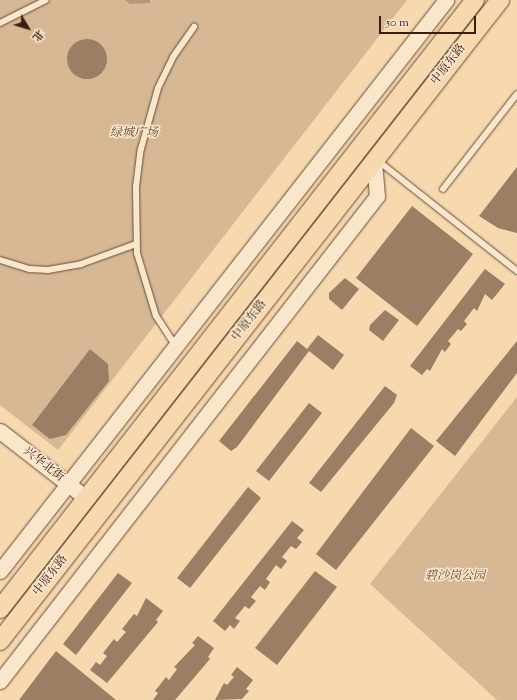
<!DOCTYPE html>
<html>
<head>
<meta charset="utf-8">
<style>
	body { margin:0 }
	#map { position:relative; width:517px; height:700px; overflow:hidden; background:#f6d9af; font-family:"Sorts Mill Goudy","Noto Serif SC",serif }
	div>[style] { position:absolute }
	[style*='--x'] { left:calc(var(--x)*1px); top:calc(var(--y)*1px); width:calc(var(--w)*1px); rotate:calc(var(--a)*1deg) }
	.green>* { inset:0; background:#d6b994 }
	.water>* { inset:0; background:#b6997a }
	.building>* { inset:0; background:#9b7f64 }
	.round { border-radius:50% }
	.roads { filter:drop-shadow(0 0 1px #684c39) drop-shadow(0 0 1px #684c39) }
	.service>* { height:6px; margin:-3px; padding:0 3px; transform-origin:3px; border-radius:3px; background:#f9e6cb }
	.tertiary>* { height:15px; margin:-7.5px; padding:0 7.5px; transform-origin:7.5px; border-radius:7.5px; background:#f9e6cb }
	.primary>* { height:18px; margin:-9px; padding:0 9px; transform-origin:9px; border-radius:9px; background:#f6d9af }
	span { translate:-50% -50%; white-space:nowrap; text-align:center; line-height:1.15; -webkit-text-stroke:3px #f9e6cb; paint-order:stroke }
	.street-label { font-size:12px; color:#391d12 }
	.park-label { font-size:12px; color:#604432; font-style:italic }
	.north { position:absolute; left:8px; top:8px; width:40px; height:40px; -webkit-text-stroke:3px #f9e6cb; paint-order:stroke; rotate:128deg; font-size:11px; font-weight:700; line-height:16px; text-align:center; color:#391d12 }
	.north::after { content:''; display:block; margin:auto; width:14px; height:18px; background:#391d12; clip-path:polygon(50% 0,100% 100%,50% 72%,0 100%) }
	.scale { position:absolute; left:379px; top:16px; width:97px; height:18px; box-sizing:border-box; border:2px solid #391d12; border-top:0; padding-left:5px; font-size:12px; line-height:14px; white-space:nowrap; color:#391d12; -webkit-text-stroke:3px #f9e6cb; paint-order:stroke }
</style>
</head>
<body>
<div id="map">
	<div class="green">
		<div style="clip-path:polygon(0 0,407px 0,58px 450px,0 405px)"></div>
		<div style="clip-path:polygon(517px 397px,517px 700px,497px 700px,370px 584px)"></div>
	</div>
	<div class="water">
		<div style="clip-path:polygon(125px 0,150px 0,150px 3px,130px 4px)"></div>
	</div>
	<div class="building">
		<div class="round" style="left:67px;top:39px;width:40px;height:40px"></div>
		<div style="clip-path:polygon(517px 167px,517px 233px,498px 228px,479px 216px)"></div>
		<div style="clip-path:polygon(412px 206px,473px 254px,417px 326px,356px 278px)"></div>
		<div style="clip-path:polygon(485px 269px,505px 284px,492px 300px,485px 294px,477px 311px,474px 308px,464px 321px,467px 324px,461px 331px,458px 329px,448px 341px,451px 344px,445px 352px,442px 349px,430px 371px,427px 369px,422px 375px,410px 366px)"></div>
		<div style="clip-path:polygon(345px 278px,359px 289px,342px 310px,329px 299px,329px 293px)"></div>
		<div style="clip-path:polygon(385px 310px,399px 320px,383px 341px,369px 330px,370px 325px)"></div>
		<div style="clip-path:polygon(318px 335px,344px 355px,333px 370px,309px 351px,237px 447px,231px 451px,219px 441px,297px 341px,307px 349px)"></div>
		<div style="clip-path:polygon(517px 341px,517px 373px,455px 456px,436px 441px)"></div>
		<div style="clip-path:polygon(90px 349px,108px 364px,109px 381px,66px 435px,50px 439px,32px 425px)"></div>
		<div style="clip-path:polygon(385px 386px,397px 395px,394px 403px,321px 492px,309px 483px)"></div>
		<div style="clip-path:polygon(309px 403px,322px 413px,269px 481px,256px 471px)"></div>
		<div style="clip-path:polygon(411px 428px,434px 446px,336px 570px,316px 554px)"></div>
		<div style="clip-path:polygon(248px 487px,261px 498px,190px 588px,177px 578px)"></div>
		<div style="clip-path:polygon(292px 521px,304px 530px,297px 538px,302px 542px,296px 549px,291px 546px,282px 557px,287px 561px,281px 569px,276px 565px,266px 579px,270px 582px,265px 590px,260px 586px,251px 597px,256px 601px,249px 609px,245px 606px,235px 618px,240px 621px,234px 629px,230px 625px,225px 631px,213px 621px)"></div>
		<div style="clip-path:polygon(315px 571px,337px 587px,277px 665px,255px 648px)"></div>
		<div style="clip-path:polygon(118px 573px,132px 583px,76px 655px,63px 644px)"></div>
		<div style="clip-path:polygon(146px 598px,163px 611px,156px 620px,158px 622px,107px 683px,90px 670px,96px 662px,100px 665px,107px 656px,103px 653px,114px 639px,117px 642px,126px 632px,122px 629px,134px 614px,137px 616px)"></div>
		<div style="clip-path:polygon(198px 636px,214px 648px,208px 657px,210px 659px,175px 700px,153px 700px,158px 693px,155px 691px,166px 677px,169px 680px,177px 669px,174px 667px,195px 645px,192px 643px)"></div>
		<div style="clip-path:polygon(56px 651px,116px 700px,19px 700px)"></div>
		<div style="clip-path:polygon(237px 667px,253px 680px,246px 689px,249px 691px,242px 699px,215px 700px,224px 683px,227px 685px,234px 677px,231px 675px)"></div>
	</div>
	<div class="roads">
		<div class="service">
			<div style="--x:0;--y:23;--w:51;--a:-26.6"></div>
			<div style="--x:377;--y:160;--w:179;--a:38.4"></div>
			<div style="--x:443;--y:189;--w:120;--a:-52.1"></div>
			<div style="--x:0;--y:260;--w:31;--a:17"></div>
			<div style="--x:30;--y:269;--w:18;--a:3"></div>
			<div style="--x:48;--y:270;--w:34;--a:-10"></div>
			<div style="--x:81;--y:264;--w:59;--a:-20"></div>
			<div style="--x:175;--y:345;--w:35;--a:-123"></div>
			<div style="--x:156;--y:316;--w:66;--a:-106.8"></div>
			<div style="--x:137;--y:253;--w:66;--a:-90.9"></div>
			<div style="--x:136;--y:187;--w:38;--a:-83"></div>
			<div style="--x:141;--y:149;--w:63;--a:-74.4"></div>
			<div style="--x:158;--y:88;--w:34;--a:-64"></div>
			<div style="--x:173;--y:57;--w:37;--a:-55"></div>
		</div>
		<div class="tertiary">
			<div style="--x:0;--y:431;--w:109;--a:37.9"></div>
			<div style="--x:0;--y:571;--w:725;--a:-52.01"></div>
			<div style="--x:0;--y:681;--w:614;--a:-52.14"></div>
			<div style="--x:377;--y:196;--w:34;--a:-95"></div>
		</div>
		<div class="primary">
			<div style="--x:0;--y:609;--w:772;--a:-52.05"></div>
			<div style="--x:0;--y:641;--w:813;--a:-52.04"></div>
		</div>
	</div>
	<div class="street-label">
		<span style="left:449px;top:65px;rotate:-52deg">中原东路</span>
		<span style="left:250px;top:321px;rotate:-52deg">中原东路</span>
		<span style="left:43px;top:465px;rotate:38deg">兴华北街</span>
		<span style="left:51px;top:576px;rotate:-52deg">中原东路</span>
	</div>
	<div class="park-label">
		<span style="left:134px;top:134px">绿城广场</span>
		<span style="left:455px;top:577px">碧沙岗公园</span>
	</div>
	<div class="north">北</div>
	<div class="scale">50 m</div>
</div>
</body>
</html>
